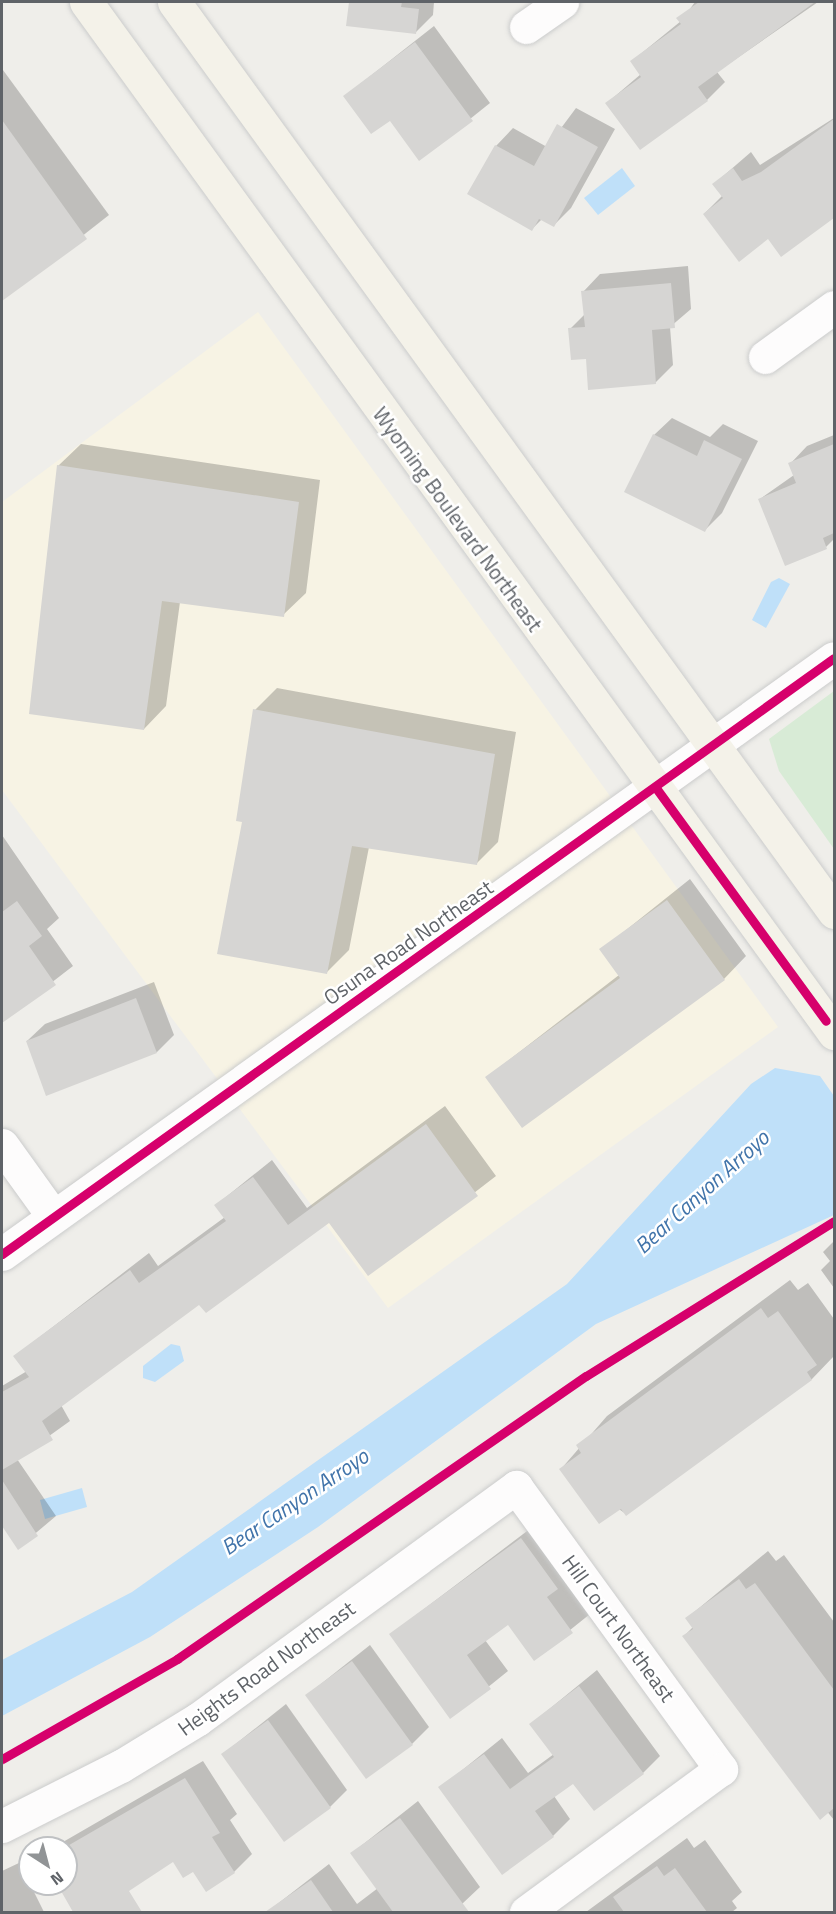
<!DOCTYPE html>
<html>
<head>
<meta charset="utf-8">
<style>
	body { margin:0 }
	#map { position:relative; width:836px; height:1914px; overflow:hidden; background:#efeeea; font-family:"Titillium Web",sans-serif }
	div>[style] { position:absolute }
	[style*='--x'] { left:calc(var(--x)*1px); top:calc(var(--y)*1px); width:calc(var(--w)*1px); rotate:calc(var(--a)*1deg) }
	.commercial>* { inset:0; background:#f7f3e4 }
	.green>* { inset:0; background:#d8ebd6 }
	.water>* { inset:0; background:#bfe0f9 }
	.shadow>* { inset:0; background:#0003 }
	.building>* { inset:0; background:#d6d5d3 }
	.roads { filter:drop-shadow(0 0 2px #cbcccc) drop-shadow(0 0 2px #cbcccc) }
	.minor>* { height:33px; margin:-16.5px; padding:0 16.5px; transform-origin:16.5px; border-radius:16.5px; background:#fdfcfc }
	.major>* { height:33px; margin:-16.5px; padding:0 16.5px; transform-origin:16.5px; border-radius:16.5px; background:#f4f2e9 }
	.cycleway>* { height:9px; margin:-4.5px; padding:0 4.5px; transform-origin:4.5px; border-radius:4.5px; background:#d6006c }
	span { translate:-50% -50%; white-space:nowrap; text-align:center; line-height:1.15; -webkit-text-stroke:5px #fff; paint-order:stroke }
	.street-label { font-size:21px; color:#5f6368 }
	.water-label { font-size:22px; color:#4174aa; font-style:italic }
	.frame { position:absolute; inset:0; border:3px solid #5f6368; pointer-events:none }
	.north { position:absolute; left:18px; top:1836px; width:60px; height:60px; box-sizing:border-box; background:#fff; border:2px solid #bfc1c3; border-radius:50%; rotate:144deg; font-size:16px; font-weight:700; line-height:24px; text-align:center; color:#5f6368 }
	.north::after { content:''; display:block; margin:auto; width:21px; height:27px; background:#919496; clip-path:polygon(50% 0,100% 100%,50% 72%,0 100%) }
</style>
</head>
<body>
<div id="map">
	<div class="commercial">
		<div style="clip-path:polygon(258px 312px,778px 1027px,388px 1308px,2px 790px,2px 502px)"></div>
	</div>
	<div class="green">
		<div style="clip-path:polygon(834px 691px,834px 849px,779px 771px,769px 739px)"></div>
	</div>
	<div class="water">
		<div style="clip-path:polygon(622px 168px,635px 186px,598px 215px,584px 198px)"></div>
		<div style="clip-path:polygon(779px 578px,790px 584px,766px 628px,752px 620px,771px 582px)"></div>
		<div style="clip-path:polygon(775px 1068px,820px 1076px,834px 1096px,834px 1215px,596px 1324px,318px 1527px,150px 1637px,2px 1716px,2px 1660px,132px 1592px,567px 1284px,751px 1084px)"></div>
		<div style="clip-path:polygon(171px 1344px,180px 1346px,184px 1361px,155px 1382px,143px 1378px,143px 1366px)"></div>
		<div style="clip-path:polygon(82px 1488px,87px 1507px,45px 1519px,40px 1500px)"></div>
	</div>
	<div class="shadow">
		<div style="clip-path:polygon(350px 2px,434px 2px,433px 15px,415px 33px,348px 25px)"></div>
		<div style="clip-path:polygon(695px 2px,818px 2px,717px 72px,725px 82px,707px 100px,640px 148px,607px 103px,641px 74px,632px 61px,681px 21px)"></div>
		<div style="clip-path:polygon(434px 26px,490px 103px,420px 159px,390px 119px,345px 96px)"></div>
		<div style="clip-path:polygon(3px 70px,109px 215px,2px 299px,2px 72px)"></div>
		<div style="clip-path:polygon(576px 108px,615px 129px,571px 208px,554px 225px,542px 219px,532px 229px,496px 146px,513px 128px,547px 147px)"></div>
		<div style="clip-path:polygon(834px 118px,834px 216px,781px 255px,769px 237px,704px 214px,722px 196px,714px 184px,751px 152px,760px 165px)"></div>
		<div style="clip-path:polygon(688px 266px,691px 309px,670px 327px,673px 365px,655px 383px,587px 357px,570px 329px,585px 314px,583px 292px,600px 274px)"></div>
		<div style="clip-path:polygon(672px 418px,710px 437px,723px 424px,758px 441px,722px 513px,705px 530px,654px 435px)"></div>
		<div style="clip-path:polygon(834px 435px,834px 539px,826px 547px,760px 499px,794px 475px,790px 464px,807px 446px)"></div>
		<div style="clip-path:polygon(81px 444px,320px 480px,306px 593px,283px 615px,180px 602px,166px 706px,144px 729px,58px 466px)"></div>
		<div style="clip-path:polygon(277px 688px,516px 732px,498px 842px,476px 864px,369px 847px,349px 950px,327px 972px,243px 821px,255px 710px)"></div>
		<div style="clip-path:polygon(2px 835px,59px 918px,47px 929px,73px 966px,2px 1021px)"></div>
		<div style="clip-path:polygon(690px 879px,746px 956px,724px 979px,523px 1126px,487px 1077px,619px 975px,601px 950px)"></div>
		<div style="clip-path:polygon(154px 982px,174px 1035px,157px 1052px,27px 1041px,45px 1024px)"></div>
		<div style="clip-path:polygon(445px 1106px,496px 1176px,369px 1274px,330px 1221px,200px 1302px,61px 1405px,70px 1421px,17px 1459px,56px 1516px,18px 1548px,2px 1523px,2px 1386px,27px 1371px,15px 1356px,149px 1253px,158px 1266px,225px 1217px,216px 1205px,272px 1160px,307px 1208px)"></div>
		<div style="clip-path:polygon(834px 1241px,834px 1288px,821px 1270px,830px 1261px,823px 1252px)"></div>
		<div style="clip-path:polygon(790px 1280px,798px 1290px,808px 1283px,834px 1319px,834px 1356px,812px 1379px,626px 1514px,561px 1469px,607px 1416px)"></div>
		<div style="clip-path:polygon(539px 1522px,590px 1614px,534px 1659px,508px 1623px,485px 1640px,508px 1671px,451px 1717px,391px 1634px)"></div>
		<div style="clip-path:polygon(768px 1551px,776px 1561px,784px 1555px,834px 1622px,834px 1820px,684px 1636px,693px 1627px,687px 1618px)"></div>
		<div style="clip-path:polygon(370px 1645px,429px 1727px,412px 1744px,307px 1695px)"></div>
		<div style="clip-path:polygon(597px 1670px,660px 1756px,643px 1773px,573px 1781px,554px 1796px,570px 1819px,553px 1836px,440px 1788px,502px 1738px,528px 1773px,554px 1754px,531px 1724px)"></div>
		<div style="clip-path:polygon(286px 1704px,347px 1790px,330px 1807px,223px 1754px)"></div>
		<div style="clip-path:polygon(203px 1761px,237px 1814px,230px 1820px,252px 1854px,234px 1872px,206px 1890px,194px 1870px,173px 1860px,115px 1899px,59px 1884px,66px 1884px,66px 1848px,57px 1848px,63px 1842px)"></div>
		<div style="clip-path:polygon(418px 1801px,480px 1887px,462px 1904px,451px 1912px,267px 1912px,329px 1864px,357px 1904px,378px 1888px,352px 1853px)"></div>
		<div style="clip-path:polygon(687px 1838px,694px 1848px,705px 1840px,742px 1892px,732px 1901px,737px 1908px,732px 1912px,586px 1912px)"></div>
		<div style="clip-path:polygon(21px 1862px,30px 1884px,44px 1912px,2px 1912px,2px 1871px)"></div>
	</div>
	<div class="building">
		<div style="clip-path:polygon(349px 2px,402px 2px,401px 7px,419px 9px,416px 34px,346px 26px)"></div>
		<div style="clip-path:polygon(699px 2px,815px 2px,698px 87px,708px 101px,640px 150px,605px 103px,641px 77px,630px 61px,681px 24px,676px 18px)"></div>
		<div style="clip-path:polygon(415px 42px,473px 121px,419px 161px,390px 121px,371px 134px,343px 96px)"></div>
		<div style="clip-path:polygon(834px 119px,834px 218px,781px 257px,768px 239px,739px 262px,703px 214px,723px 198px,712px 184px,733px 168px,742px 181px,761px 172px)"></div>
		<div style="clip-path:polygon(2px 120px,87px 239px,2px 301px)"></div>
		<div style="clip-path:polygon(557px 124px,598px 147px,554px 227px,539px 219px,532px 231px,467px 194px,495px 145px,534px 166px)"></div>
		<div style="clip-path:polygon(671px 283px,675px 328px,652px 330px,656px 384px,588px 390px,586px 359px,571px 360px,568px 328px,585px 327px,581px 291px)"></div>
		<div style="clip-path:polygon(653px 434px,697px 456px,704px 440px,742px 459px,705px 532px,624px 492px)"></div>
		<div style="clip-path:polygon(834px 444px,834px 533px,823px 538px,827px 549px,785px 566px,758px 499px,796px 483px,788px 463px)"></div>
		<div style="clip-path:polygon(57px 465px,299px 502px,284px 617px,162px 601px,144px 730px,29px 714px)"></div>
		<div style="clip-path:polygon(253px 709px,495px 754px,477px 865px,352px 846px,327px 974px,217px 954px,242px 822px,236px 821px)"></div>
		<div style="clip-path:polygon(667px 900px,725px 980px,522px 1128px,485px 1077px,620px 978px,599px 949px)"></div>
		<div style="clip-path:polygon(17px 901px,42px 936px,29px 946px,56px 985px,2px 1023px,2px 912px)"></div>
		<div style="clip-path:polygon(136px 998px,157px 1053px,46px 1096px,26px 1041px)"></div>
		<div style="clip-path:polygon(426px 1124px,478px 1196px,368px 1276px,329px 1223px,206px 1313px,199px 1305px,42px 1421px,53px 1440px,2px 1470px,2px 1392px,29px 1377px,13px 1356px,130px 1270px,139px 1283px,226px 1221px,214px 1205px,253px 1177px,288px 1225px)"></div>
		<div style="clip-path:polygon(761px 1308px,768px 1318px,778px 1311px,817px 1365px,807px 1372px,812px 1380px,626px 1516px,621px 1509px,599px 1524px,559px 1469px,581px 1453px,576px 1445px)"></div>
		<div style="clip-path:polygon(2px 1480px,38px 1536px,18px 1550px,2px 1526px)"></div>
		<div style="clip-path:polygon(521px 1538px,558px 1589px,547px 1597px,573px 1633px,534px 1661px,508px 1625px,467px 1655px,491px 1689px,450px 1719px,389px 1634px)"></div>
		<div style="clip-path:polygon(739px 1579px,746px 1589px,755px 1583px,834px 1690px,834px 1808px,820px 1820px,682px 1636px,693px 1629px,685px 1618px)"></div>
		<div style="clip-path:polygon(352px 1661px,413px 1745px,366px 1779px,305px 1695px)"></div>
		<div style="clip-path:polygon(579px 1686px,644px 1774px,594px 1811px,573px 1784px,535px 1811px,554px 1837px,502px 1875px,438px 1787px,484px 1754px,510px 1789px,554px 1757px,529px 1724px)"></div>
		<div style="clip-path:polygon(268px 1720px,331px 1808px,284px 1842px,221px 1754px)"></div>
		<div style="clip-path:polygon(185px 1778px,220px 1833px,212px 1837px,235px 1873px,206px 1892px,193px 1872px,183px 1878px,173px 1862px,129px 1891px,142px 1912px,73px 1912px,57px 1884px,66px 1884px,64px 1848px)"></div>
		<div style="clip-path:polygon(400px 1818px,469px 1912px,393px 1912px,350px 1853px)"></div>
		<div style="clip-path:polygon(657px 1866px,664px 1876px,675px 1868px,707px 1912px,624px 1912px,613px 1897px)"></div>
		<div style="clip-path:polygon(311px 1880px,333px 1912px,265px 1912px)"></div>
	</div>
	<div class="roads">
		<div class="minor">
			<div style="--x:526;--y:27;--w:44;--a:-34.8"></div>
			<div style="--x:765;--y:357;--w:85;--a:-35.9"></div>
			<div style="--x:2;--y:1145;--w:87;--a:54.3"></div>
			<div style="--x:2;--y:1254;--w:1023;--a:-35.62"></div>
			<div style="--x:2;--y:1826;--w:133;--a:-26.8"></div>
			<div style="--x:121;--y:1766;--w:90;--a:-31.4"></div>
			<div style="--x:198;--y:1719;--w:394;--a:-36.1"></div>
			<div style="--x:516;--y:1487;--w:349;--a:54"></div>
			<div style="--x:721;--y:1769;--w:242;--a:143.7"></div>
		</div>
		<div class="major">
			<div style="--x:86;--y:2;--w:1274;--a:54.04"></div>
			<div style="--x:174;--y:2;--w:1124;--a:54.05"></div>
		</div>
	</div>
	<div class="cycleway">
		<div style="--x:656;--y:788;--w:288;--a:53.9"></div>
		<div style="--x:2;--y:1254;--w:1023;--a:-35.62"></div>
		<div style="--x:2;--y:1759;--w:202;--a:-29.7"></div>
		<div style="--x:177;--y:1659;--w:497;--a:-34.7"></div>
		<div style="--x:586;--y:1376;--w:292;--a:-32"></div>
	</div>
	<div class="street-label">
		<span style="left:458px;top:519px;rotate:54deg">Wyoming Boulevard Northeast</span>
		<span style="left:408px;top:942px;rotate:-35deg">Osuna Road Northeast</span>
		<span style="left:619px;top:1628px;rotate:54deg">Hill Court Northeast</span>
		<span style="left:266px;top:1668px;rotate:-36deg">Heights Road Northeast</span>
	</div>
	<div class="water-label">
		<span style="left:702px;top:1192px;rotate:-42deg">Bear Canyon Arroyo</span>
		<span style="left:295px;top:1502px;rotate:-34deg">Bear Canyon Arroyo</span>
	</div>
	<div class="frame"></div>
	<div class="north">N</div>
</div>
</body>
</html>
